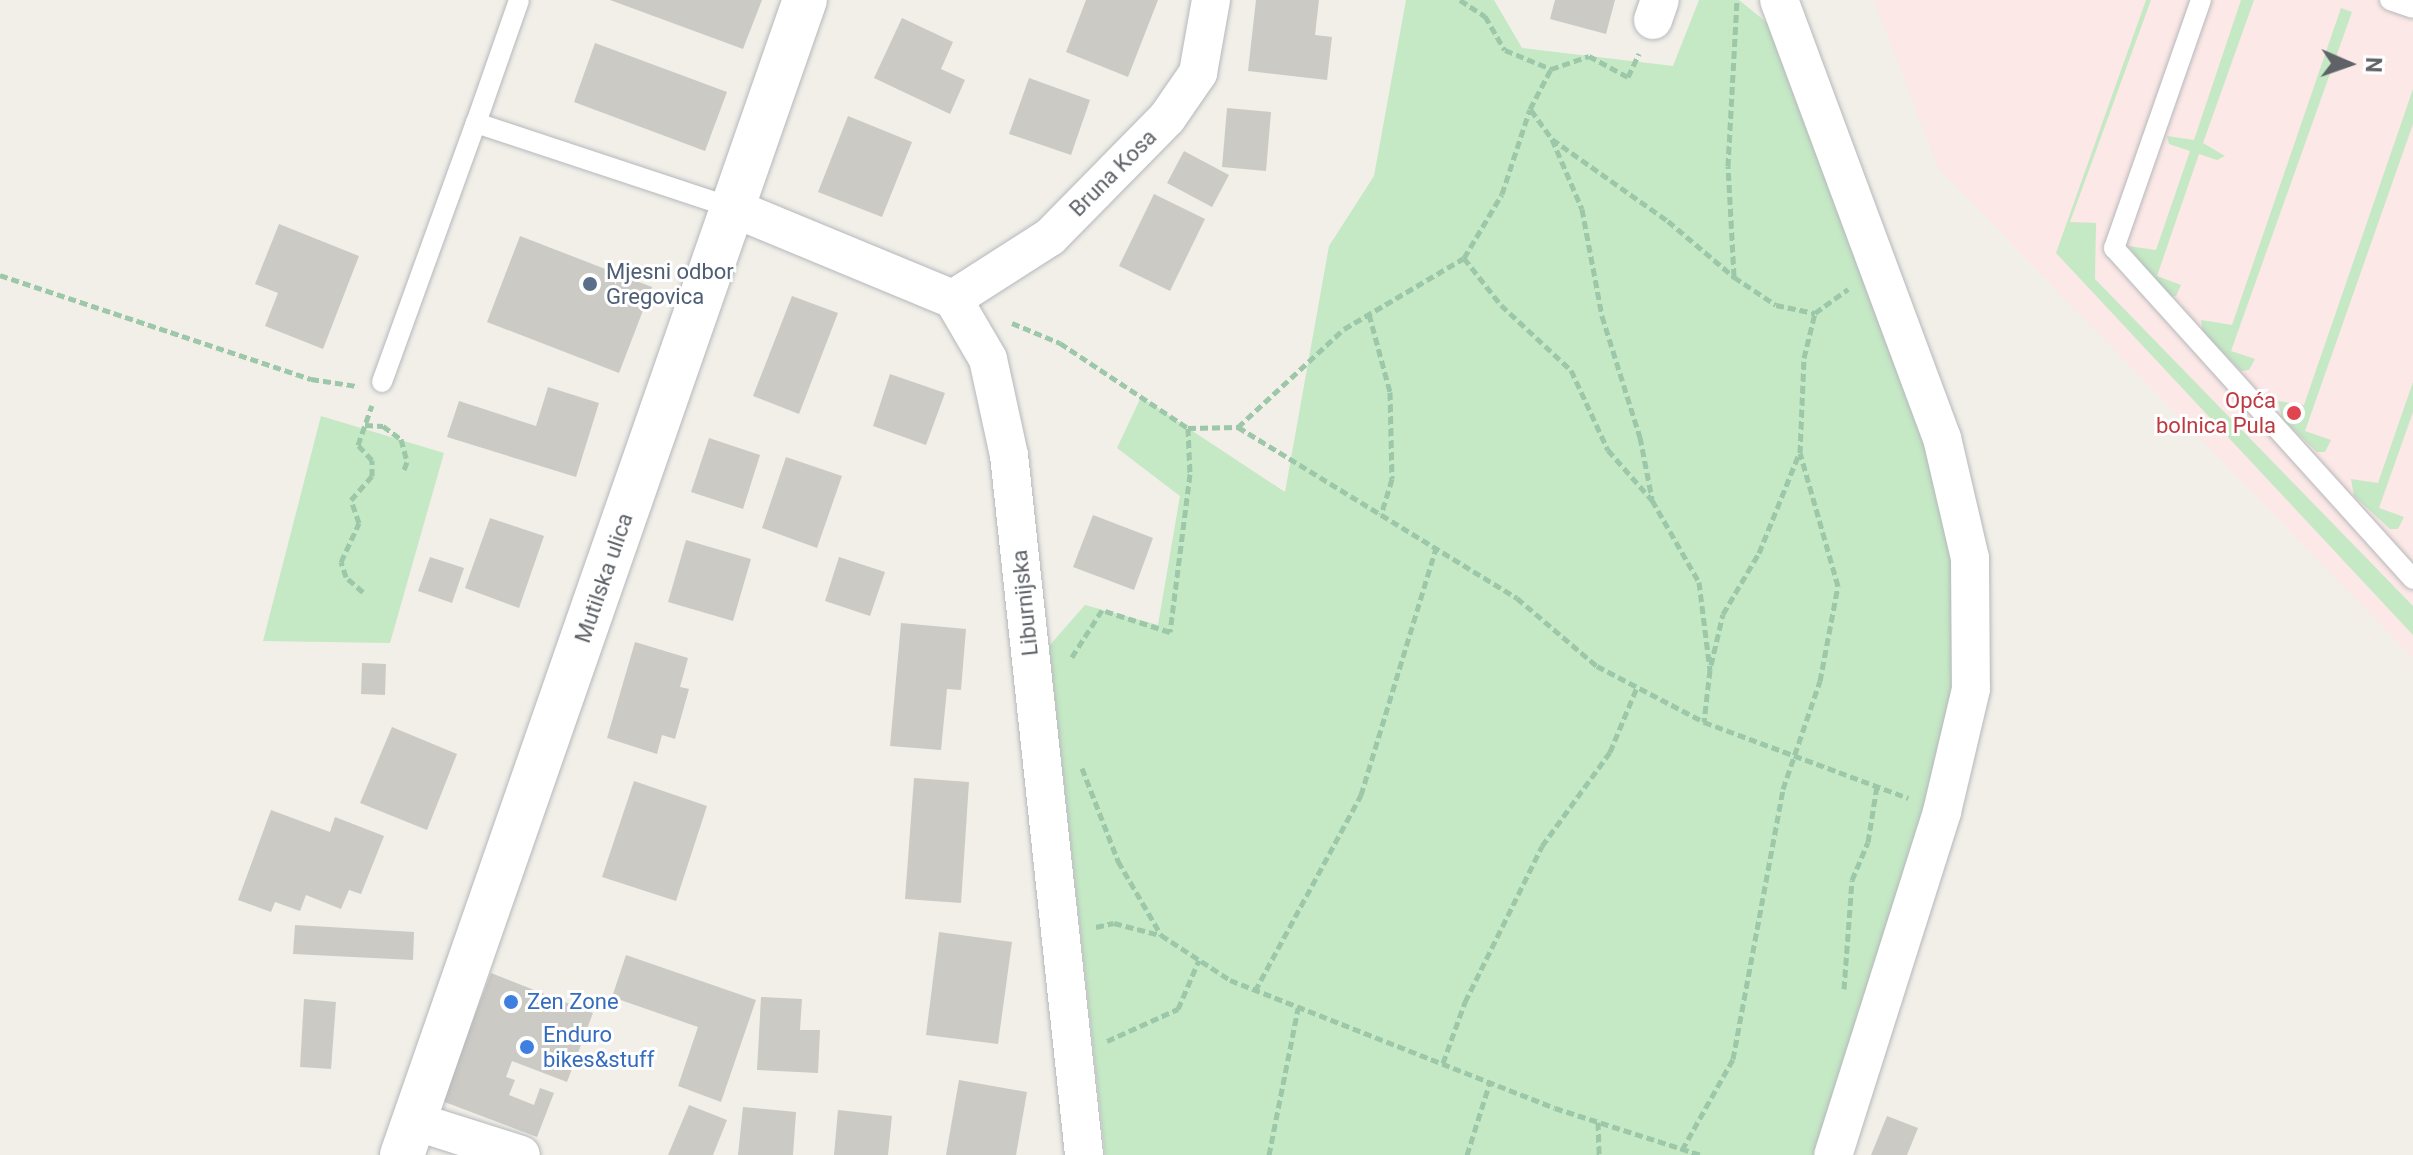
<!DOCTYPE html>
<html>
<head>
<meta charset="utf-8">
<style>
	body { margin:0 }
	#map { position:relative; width:2413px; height:1155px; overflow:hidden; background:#f1efe8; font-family:Roboto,sans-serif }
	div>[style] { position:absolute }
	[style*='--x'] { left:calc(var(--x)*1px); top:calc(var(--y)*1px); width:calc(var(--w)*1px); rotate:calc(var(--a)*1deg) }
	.medical>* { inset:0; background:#fce8e6 }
	.green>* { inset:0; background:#c5e8c5 }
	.building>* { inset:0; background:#cccac5 }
	.path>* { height:5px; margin-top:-2.5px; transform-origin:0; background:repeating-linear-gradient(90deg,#9cc7a9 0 8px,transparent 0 12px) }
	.roads { filter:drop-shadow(0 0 2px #b5b8bc) drop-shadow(0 0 2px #b5b8bc) }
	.lane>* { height:20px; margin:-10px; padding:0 10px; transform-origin:10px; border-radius:10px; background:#fff }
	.street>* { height:38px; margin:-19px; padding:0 19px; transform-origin:19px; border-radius:19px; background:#fff }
	.secondary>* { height:44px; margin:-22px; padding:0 22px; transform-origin:22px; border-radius:22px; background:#fff }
	.dots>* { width:22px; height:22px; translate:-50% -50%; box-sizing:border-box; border:4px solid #fff; border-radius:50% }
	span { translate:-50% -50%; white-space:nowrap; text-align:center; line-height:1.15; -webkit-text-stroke:6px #fff; paint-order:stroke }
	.street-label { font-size:22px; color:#5f6368 }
	.service-label { font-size:22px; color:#4e5e75 }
	.left { translate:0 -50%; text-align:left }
	.health-label { font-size:22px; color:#be3a42 }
	.right { translate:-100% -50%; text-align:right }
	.shop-label { font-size:22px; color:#366cbe }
	.north { position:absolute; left:2309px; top:24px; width:80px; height:80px; -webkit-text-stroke:6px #fff; paint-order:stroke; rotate:92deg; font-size:22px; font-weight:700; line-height:32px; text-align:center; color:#5f6368 }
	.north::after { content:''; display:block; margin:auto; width:28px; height:36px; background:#5f6368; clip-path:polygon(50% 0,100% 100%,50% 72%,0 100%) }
</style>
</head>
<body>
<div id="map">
	<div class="medical">
		<div style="clip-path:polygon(1874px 0,2413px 0,2413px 658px,1938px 168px)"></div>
	</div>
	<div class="green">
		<div style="clip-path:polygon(1406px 0,1494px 0,1522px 48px,1673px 66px,1699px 0,1739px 0,1792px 43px,1942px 438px,1971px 689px,1835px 1155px,1105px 1155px,1049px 646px,1085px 605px,1158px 625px,1180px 496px,1117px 448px,1141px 397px,1285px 492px,1329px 246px,1374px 176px)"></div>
		<div style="clip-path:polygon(2146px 0,2151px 0,2070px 222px,2096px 223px,2095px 279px,2413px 606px,2413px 635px,2056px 253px)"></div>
		<div style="clip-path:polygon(2241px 0,2254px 0,2203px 143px,2225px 156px,2217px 160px,2199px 154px,2157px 276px,2181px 285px,2176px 296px,2168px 297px,2128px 246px,2156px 250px,2190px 151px,2169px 144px,2167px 136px,2194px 140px)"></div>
		<div style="clip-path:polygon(2341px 8px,2352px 12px,2231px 351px,2255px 359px,2249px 370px,2241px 371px,2203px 332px,2201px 320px,2232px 325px)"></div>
		<div style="clip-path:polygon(2413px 89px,2413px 124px,2305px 431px,2331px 440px,2325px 452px,2317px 452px,2282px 419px,2278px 401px,2304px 405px)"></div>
		<div style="clip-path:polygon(2413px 382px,2413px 412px,2379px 508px,2404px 517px,2398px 529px,2390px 529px,2354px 496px,2351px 479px,2378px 483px)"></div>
		<div style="clip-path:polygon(321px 416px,444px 453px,390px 643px,263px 641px)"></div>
	</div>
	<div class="building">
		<div style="clip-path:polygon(610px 0,762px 0,743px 49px)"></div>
		<div style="clip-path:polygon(1086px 0,1158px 0,1128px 77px,1066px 52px)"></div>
		<div style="clip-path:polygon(1256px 0,1319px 0,1315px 35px,1332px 37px,1327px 80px,1248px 71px)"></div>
		<div style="clip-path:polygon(1555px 0,1615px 0,1606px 34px,1550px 19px)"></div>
		<div style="clip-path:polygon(902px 18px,953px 42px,941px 69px,965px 80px,950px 114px,874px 78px)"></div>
		<div style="clip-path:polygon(595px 43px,727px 92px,705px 151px,574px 102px)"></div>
		<div style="clip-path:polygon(1029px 78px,1090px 100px,1071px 155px,1009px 134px)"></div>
		<div style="clip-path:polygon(1227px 108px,1271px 112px,1266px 171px,1222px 167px)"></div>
		<div style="clip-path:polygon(848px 116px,912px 142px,882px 217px,818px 192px)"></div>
		<div style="clip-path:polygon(1184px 151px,1229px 175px,1212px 207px,1167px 183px)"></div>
		<div style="clip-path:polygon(1154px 194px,1205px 219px,1170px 291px,1119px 266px)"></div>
		<div style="clip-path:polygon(279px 224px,359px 256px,323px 349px,265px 326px,278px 293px,255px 284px)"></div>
		<div style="clip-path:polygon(520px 236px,652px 287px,619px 373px,487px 322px)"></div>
		<div style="clip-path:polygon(792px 296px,838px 313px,799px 414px,753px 396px)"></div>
		<div style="clip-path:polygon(890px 374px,945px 393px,926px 445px,873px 426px)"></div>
		<div style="clip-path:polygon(548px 387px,599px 403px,576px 477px,447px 437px,459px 401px,536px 426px)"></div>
		<div style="clip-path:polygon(709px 438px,760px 455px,743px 509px,691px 492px)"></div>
		<div style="clip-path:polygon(786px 457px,842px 476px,817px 548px,762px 528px)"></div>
		<div style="clip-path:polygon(1093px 515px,1153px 538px,1134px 590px,1073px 567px)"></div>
		<div style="clip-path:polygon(490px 518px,544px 536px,519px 608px,465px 588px)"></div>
		<div style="clip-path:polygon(686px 540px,751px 559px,733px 621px,668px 602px)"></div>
		<div style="clip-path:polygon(430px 557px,464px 568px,452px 603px,418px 591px)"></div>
		<div style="clip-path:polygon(839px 557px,885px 572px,870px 616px,825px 601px)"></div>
		<div style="clip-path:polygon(901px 623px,966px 629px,961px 690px,947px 689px,941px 750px,890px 746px)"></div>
		<div style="clip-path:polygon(635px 642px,688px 658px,680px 687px,689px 689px,675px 739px,662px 735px,657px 754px,607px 738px)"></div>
		<div style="clip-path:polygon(362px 663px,386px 664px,385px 695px,361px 694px)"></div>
		<div style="clip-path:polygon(392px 727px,457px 754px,427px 830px,360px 803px)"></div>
		<div style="clip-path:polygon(914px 778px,969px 782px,961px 903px,905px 899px)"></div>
		<div style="clip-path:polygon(634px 781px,707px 806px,676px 901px,602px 877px)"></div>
		<div style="clip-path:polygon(271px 810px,330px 832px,335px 817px,384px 836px,361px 894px,349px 890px,341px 909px,306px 895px,300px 911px,275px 902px,271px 912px,238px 900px)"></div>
		<div style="clip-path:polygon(295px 925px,414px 932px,413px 960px,293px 954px)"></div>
		<div style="clip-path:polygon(939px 932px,1012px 942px,998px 1044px,926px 1035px)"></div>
		<div style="clip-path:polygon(626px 955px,756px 1000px,721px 1102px,678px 1086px,698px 1027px,612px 997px)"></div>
		<div style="clip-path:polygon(491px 973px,593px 1013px,567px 1082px,512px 1061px,506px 1077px,515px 1080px,509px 1095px,534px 1105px,540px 1088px,554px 1093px,537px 1137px,442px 1101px)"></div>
		<div style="clip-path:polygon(761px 997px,802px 999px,800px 1030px,820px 1030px,818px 1073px,757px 1070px)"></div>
		<div style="clip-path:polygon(304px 999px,336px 1002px,331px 1069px,300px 1067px)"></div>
		<div style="clip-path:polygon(959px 1080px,1027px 1092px,1016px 1155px,946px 1155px)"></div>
		<div style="clip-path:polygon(689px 1105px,727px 1120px,713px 1155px,668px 1155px)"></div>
		<div style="clip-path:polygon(743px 1107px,796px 1112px,793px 1155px,738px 1155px)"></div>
		<div style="clip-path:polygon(838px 1110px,892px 1116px,888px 1155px,834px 1155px)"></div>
		<div style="clip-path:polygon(1887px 1116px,1918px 1128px,1907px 1155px,1871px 1155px)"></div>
	</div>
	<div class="path">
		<div style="--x:1460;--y:0;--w:30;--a:33"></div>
		<div style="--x:1485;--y:16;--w:39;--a:60"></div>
		<div style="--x:1505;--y:50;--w:50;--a:22.4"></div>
		<div style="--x:1531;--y:110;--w:36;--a:54"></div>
		<div style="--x:1552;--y:139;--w:142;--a:35.3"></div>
		<div style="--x:1668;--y:221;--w:87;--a:40.3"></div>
		<div style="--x:1734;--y:277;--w:50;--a:33.7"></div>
		<div style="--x:1776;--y:305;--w:40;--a:12"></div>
		<div style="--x:1552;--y:139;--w:76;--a:66.8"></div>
		<div style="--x:1582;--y:209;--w:109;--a:79.4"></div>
		<div style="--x:1602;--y:316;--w:127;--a:72.6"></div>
		<div style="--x:1640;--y:437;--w:63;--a:79"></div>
		<div style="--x:1464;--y:258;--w:60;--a:51.8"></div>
		<div style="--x:1501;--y:305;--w:96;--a:42.9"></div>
		<div style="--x:1571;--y:370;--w:88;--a:65.2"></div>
		<div style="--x:1608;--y:450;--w:67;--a:48.7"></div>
		<div style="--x:1652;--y:500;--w:95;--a:60.2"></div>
		<div style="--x:1699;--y:582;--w:89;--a:82.9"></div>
		<div style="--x:1710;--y:670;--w:52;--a:96.6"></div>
		<div style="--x:0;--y:275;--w:328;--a:18.5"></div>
		<div style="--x:311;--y:379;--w:47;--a:8.7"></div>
		<div style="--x:1734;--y:276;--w:110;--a:-93.1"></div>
		<div style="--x:1728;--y:166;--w:166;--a:-86.9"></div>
		<div style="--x:1369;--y:314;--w:81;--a:74.9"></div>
		<div style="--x:1390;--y:392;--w:87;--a:88.7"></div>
		<div style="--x:1392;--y:479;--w:37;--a:107"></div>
		<div style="--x:1012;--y:323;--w:52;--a:22.6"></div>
		<div style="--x:1060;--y:343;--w:154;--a:33.6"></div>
		<div style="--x:1188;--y:428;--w:46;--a:87.5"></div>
		<div style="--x:1190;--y:474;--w:159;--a:97.2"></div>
		<div style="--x:1170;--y:632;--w:71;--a:-162.1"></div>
		<div style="--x:1102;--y:610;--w:59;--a:122.6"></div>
		<div style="--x:365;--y:425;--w:18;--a:3"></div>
		<div style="--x:383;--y:426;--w:22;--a:36"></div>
		<div style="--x:401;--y:439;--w:24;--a:75"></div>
		<div style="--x:407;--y:462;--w:11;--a:112"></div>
		<div style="--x:1238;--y:427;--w:327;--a:31.5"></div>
		<div style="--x:1517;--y:598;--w:105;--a:40.4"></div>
		<div style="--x:1597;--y:666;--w:121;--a:27.6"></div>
		<div style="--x:1704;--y:722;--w:218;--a:20.4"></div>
		<div style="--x:1188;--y:428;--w:50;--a:-1.1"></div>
		<div style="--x:1238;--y:427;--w:144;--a:-42.8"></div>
		<div style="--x:1344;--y:329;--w:139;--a:-30.6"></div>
		<div style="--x:1464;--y:258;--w:74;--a:-59.3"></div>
		<div style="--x:1502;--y:194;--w:89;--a:-71.8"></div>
		<div style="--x:1530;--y:109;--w:45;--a:-62.3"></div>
		<div style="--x:1551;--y:69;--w:40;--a:-18.9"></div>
		<div style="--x:1589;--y:56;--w:44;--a:28.3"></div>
		<div style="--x:1628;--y:77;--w:26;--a:-65"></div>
		<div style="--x:363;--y:592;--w:23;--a:-139"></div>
		<div style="--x:346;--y:577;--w:16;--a:-108"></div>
		<div style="--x:341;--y:562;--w:43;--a:-65.2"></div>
		<div style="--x:359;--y:523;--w:24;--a:-109"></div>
		<div style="--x:351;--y:500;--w:32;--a:-49"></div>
		<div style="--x:372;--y:476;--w:16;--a:-90"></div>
		<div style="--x:372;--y:460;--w:21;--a:-133"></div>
		<div style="--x:358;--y:445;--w:42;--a:-70.7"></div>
		<div style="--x:1711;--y:665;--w:52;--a:-76.8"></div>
		<div style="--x:1723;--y:614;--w:71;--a:-59.5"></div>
		<div style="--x:1759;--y:553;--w:107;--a:-68"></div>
		<div style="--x:1082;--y:768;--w:100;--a:68.8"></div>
		<div style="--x:1118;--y:861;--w:86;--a:59.8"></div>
		<div style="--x:1161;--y:935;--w:82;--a:33.1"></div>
		<div style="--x:1230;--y:980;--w:349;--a:21.5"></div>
		<div style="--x:1555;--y:1108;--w:153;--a:17.8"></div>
		<div style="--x:1096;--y:927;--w:18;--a:-13"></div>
		<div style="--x:1114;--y:923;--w:48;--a:14.6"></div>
		<div style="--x:1844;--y:989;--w:109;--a:-85.8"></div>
		<div style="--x:1852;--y:880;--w:41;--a:-67.2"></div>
		<div style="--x:1868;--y:842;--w:57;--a:-80.9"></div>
		<div style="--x:1255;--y:991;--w:223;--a:-61.6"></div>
		<div style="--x:1361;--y:795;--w:258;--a:-73.1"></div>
		<div style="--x:1107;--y:1041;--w:78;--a:-24.3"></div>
		<div style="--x:1178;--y:1009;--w:53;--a:-66.8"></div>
		<div style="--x:1443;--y:1063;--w:65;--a:-70.2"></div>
		<div style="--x:1465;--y:1002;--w:174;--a:-63.7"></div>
		<div style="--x:1542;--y:846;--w:116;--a:-54.1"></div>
		<div style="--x:1610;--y:752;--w:70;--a:-67.4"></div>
		<div style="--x:1598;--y:1122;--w:33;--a:88"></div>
		<div style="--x:1682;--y:1150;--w:104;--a:-60.7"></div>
		<div style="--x:1733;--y:1059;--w:275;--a:-79.5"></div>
		<div style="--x:1783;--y:789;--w:114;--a:-71.1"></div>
		<div style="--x:1820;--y:681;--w:97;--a:-79.3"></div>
		<div style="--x:1838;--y:586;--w:138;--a:-105.9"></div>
		<div style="--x:1800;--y:453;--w:95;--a:-87.6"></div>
		<div style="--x:1804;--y:358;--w:46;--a:-76.3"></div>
		<div style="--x:1815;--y:313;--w:41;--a:-36"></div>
		<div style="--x:1269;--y:1155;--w:150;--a:-78.8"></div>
		<div style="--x:1467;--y:1155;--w:77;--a:-72.5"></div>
	</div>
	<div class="roads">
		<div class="lane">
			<div style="--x:2201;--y:0;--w:263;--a:109.3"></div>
			<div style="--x:2114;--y:248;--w:446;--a:47.9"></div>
			<div style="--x:2390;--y:0;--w:24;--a:19"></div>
			<div style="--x:476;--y:123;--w:130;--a:-70.7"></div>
			<div style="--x:382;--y:382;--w:276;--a:-70.1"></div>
			<div style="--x:476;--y:123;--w:271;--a:18.3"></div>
		</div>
		<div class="street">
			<div style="--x:1779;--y:0;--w:467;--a:69.6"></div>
			<div style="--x:1942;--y:438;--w:123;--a:76.9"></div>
			<div style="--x:1970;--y:558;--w:131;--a:89.6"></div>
			<div style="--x:1971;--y:689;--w:126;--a:103.3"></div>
			<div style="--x:1942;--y:812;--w:360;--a:107.6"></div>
			<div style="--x:1653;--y:20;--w:21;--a:-71"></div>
			<div style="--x:733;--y:208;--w:238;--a:22.5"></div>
			<div style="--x:953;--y:299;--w:69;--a:59.7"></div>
			<div style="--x:988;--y:359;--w:98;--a:77.7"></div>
			<div style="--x:1009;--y:455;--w:704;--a:83.88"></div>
			<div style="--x:953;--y:299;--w:115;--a:-32.6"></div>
			<div style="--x:1050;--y:237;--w:167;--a:-45.5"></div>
			<div style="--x:1167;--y:118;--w:55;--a:-55.4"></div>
			<div style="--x:1198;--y:73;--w:74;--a:-79.9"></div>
			<div style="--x:414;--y:1121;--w:112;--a:17.6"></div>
		</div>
		<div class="secondary">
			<div style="--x:402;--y:1155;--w:1223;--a:-70.77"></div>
		</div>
	</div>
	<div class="dots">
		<div style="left:590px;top:284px;background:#5c6f8a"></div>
		<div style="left:2294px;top:413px;background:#e0444e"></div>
		<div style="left:511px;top:1002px;background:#3f7fe0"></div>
		<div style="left:527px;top:1047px;background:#3f7fe0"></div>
	</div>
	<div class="street-label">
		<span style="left:1113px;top:173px;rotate:-45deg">Bruna Kosa</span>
		<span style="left:604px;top:578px;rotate:-71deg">Mutilska ulica</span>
		<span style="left:1025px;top:603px;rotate:-96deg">Liburnijska</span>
	</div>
	<div class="service-label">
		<span class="left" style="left:606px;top:284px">Mjesni odbor<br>Gregovica</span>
	</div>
	<div class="health-label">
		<span class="right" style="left:2276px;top:413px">Opća<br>bolnica Pula</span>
	</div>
	<div class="shop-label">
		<span class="left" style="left:527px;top:1002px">Zen Zone</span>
		<span class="left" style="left:543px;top:1047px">Enduro<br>bikes&amp;stuff</span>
	</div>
	<div class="north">N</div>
</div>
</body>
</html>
